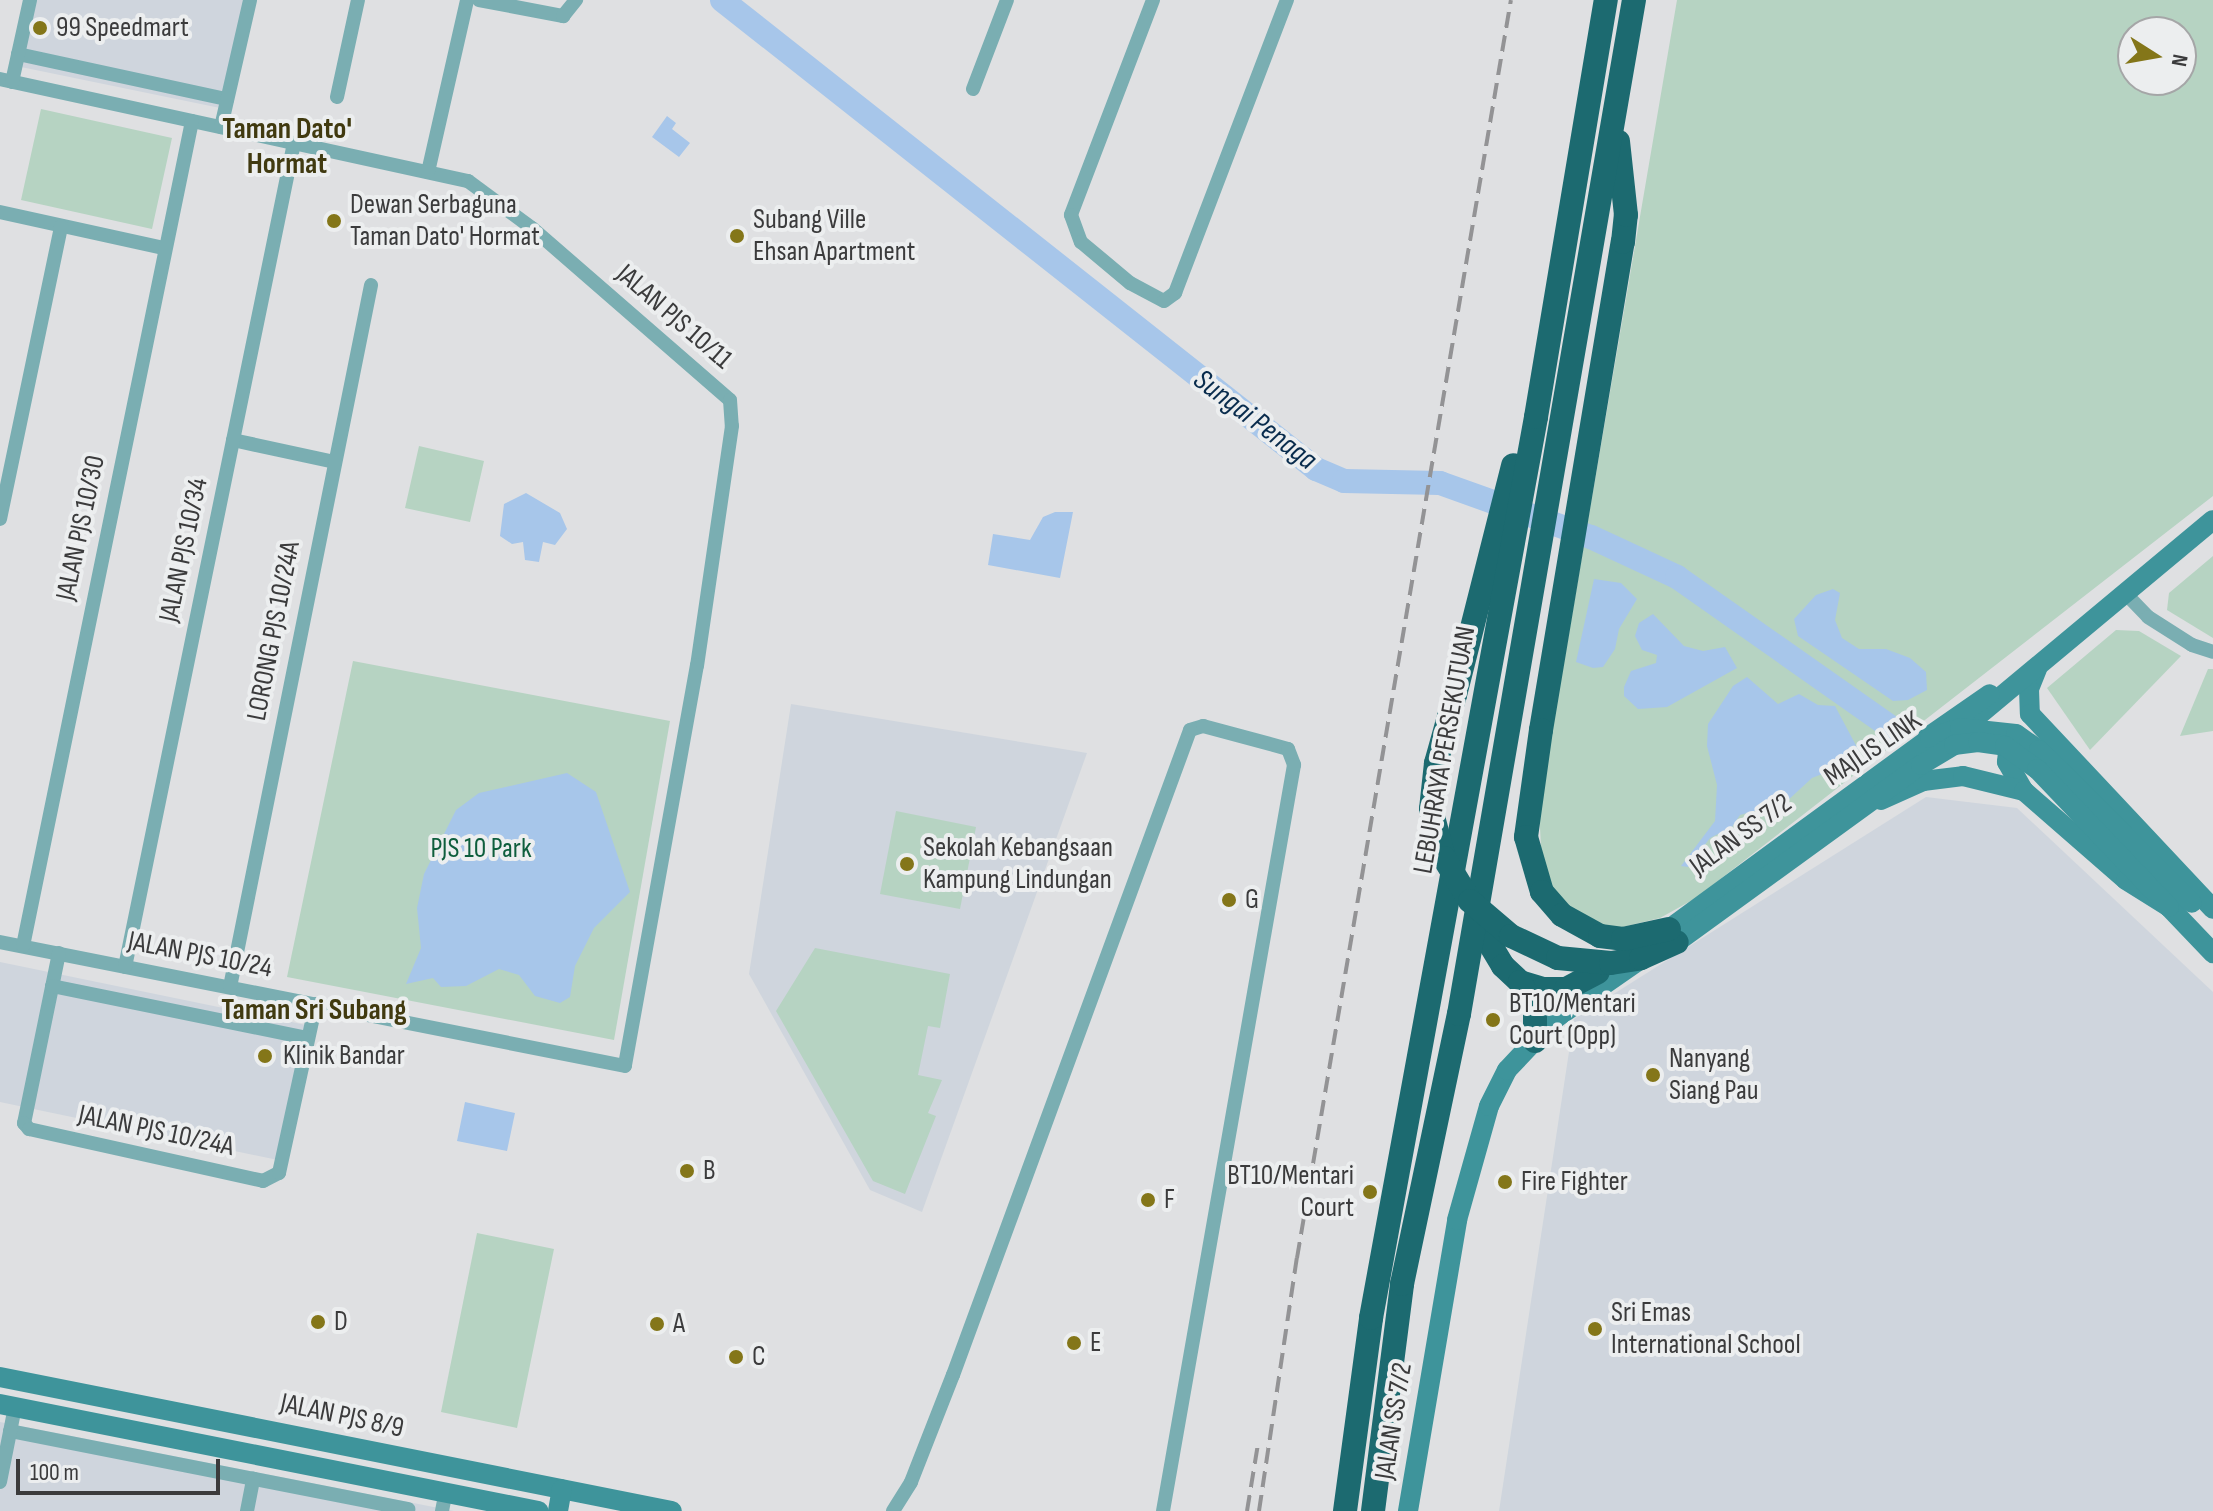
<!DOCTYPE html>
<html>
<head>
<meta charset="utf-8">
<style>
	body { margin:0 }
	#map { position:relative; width:2213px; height:1511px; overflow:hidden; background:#dfe0e2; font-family:"Sofia Sans Condensed",sans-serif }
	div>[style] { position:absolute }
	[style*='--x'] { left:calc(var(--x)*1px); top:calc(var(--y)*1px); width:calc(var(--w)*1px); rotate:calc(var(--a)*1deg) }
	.built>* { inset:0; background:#cfd5dd }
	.green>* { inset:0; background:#b6d3c2 }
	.water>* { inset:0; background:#a7c6ea }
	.river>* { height:24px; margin:-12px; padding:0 12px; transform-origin:12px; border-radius:12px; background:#a7c6ea }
	.street>* { height:14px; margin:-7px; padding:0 7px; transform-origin:7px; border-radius:7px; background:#7aaeb2 }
	.secondary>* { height:20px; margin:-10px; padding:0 10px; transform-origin:10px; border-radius:10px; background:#3e949b }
	.highway>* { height:24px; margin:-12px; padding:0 12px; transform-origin:12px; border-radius:12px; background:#1c6a70 }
	.rail>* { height:4px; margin-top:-2px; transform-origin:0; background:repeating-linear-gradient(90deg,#939395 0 16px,transparent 0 24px) }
	.secondary-bridge>* { height:20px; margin:-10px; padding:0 10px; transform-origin:10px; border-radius:10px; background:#3e949b }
	.highway-bridge>* { height:24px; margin:-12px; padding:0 12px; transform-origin:12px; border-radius:12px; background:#1c6a70 }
	.dots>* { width:22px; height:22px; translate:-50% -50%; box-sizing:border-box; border:4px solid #eceeef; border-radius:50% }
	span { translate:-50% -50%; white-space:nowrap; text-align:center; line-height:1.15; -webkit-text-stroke:8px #eceeef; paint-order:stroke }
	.poi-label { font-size:28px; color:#3b3b3c }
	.left { translate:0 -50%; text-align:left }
	.right { translate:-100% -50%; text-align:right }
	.street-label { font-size:28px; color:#3b3b3c }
	.park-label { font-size:28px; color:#0e5e3d }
	.neighbourhood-label { font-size:30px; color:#413a10; font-weight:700 }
	.water-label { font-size:30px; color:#092c4d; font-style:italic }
	.north { position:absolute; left:2117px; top:16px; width:80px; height:80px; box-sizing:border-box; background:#eceeef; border:2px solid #a5a6a7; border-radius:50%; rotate:101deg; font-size:22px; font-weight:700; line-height:32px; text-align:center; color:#3b3b3c }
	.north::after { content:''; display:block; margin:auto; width:28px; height:36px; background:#847619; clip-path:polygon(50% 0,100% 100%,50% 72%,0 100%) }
	.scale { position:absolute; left:16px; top:1459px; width:204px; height:36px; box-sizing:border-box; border:4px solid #3b3b3c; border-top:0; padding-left:10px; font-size:24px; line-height:28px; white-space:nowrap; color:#3b3b3c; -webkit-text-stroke:6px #eceeef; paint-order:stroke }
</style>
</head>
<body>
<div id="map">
	<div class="built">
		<div style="clip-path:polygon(35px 0,247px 0,225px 109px,21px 67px)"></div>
		<div style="clip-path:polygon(791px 704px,1087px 753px,922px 1212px,870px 1190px,749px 974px)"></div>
		<div style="clip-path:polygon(1926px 797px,2017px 808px,2213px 992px,2213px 1511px,1499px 1511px,1574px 1019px)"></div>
		<div style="clip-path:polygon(0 962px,306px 1025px,278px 1160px,0 1102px)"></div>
		<div style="clip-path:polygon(0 1422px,454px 1511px,0 1511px)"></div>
	</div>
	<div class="green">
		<div style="clip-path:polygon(evenodd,1677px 0,2213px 0,2213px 496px,1696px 898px,1660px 918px,1610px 930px,1589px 922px,1550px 889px,1542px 867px,1539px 808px,1677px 0,2133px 32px,2181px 32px,2181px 80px,2133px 80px,2133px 32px)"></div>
		<div style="clip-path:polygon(41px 109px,172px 138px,152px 229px,21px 200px)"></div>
		<div style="clip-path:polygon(419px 446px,484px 461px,470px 522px,405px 508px)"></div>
		<div style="clip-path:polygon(2213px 556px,2213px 638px,2167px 610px,2169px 593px)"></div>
		<div style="clip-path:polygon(2116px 630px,2139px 631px,2181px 656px,2090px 750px,2047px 688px)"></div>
		<div style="clip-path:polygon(353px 661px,670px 721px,614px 1040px,287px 977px)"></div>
		<div style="clip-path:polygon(2208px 669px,2213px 669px,2213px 731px,2180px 736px)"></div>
		<div style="clip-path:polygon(896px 811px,976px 827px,960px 909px,880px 894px)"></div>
		<div style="clip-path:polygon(815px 948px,950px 974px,940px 1028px,928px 1026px,918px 1075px,942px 1080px,928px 1113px,936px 1116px,905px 1194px,873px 1181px,776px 1011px)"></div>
		<div style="clip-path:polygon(477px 1233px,554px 1249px,517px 1428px,441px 1412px)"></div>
	</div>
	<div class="water">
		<div style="clip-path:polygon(667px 116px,676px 123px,672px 129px,690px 143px,679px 157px,652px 137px)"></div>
		<div style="clip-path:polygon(526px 493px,560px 513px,567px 529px,555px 545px,543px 542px,539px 562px,525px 560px,523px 542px,512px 544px,500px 536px,504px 504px)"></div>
		<div style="clip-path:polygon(1055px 512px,1073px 512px,1060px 578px,988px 565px,993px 534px,1030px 540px,1043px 517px)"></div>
		<div style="clip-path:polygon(1594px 579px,1621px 583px,1637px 599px,1619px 629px,1615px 649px,1603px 667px,1593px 668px,1576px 662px)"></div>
		<div style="clip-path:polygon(1833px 589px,1840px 593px,1835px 620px,1842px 638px,1859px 649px,1886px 649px,1910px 658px,1926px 672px,1927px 690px,1908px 700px,1893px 701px,1798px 636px,1794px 619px,1816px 595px)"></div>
		<div style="clip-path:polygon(1653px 614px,1684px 646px,1703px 651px,1725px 647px,1737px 668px,1667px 707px,1638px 709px,1624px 696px,1624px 687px,1631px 671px,1656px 663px,1657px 655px,1642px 650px,1635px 636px,1639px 623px)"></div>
		<div style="clip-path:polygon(1747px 677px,1778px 704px,1799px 694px,1818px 705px,1835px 706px,1859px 751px,1855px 761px,1812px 778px,1786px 802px,1740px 815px,1732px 827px,1710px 838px,1688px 867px,1681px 866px,1715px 821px,1717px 785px,1707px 746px,1708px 724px,1733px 686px)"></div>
		<div style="clip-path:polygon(567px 773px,596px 792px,630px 892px,594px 928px,575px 966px,570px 997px,560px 1003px,535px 996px,519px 975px,499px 969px,466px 986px,441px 987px,433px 978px,406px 984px,421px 948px,417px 908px,424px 874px,456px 810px,479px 793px)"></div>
		<div style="clip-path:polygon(465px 1102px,515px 1113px,507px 1151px,457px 1141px)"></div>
	</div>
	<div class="river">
		<div style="--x:722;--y:0;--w:757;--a:38.29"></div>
		<div style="--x:1316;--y:469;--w:30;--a:23"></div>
		<div style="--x:1344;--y:481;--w:96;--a:1.2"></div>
		<div style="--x:1440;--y:483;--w:160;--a:19.7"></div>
		<div style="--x:1591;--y:537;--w:95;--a:24.9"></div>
		<div style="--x:1677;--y:577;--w:268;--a:35.1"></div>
	</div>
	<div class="street">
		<div style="--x:479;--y:0;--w:86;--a:10.8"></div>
		<div style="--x:563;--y:16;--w:21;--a:-51"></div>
		<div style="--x:1153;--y:0;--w:230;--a:110.9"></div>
		<div style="--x:1071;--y:215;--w:29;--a:70"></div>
		<div style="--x:1081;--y:242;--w:64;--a:39.9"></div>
		<div style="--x:1130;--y:283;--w:38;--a:28"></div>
		<div style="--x:1164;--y:301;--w:14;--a:-36"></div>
		<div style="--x:1175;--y:293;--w:314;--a:-69.1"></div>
		<div style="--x:18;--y:54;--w:214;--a:12.2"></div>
		<div style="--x:0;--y:79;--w:479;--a:12.3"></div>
		<div style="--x:468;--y:181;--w:79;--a:36.3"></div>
		<div style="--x:532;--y:228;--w:262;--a:41"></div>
		<div style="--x:730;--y:400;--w:26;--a:86"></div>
		<div style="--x:732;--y:426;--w:242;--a:98.3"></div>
		<div style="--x:697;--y:665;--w:407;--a:100.2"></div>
		<div style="--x:625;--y:1066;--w:637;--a:-168.78"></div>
		<div style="--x:12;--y:82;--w:84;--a:-77.6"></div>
		<div style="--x:973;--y:89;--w:95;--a:-69.1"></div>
		<div style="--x:337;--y:97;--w:99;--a:-77.8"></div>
		<div style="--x:221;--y:127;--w:130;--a:-77.1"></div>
		<div style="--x:428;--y:172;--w:176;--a:-77.2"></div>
		<div style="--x:0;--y:212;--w:168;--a:12.4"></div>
		<div style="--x:233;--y:440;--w:104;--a:12.2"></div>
		<div style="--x:0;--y:519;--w:299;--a:-78.2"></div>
		<div style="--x:2125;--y:593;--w:33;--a:46"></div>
		<div style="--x:2148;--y:617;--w:52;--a:32.5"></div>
		<div style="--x:2192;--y:645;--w:22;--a:18"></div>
		<div style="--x:23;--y:946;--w:842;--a:-78.42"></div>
		<div style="--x:59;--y:953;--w:174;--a:101.6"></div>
		<div style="--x:24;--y:1123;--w:8;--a:50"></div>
		<div style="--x:29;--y:1129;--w:240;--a:12.5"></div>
		<div style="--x:263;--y:1181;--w:18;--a:-27"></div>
		<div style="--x:279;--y:1173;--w:173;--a:-77.7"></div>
		<div style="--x:125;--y:967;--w:841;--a:-78.41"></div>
		<div style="--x:52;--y:986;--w:261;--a:11.5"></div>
		<div style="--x:230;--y:987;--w:716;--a:-78.64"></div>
		<div style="--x:10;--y:1431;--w:406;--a:11.1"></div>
		<div style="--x:0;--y:1482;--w:76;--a:-78.7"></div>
		<div style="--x:247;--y:1511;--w:33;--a:-79"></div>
		<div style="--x:442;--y:1511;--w:20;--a:-79"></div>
		<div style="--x:893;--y:1511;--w:34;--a:-58"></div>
		<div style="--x:911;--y:1482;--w:115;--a:-68.6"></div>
		<div style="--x:953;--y:1375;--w:687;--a:-69.82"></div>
		<div style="--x:1190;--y:730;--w:14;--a:-17"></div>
		<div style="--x:1203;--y:726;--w:88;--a:15.1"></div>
		<div style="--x:1288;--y:749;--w:17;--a:69"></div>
		<div style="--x:1294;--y:765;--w:757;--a:99.96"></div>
	</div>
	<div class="secondary">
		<div style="--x:2037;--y:669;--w:22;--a:112"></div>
		<div style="--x:2029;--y:689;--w:25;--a:88"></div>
		<div style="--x:2030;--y:714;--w:267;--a:46.8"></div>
		<div style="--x:1956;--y:734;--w:334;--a:-39.8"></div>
		<div style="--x:1928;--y:737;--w:75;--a:-34.7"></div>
		<div style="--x:2022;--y:739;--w:19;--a:137"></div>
		<div style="--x:2008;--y:752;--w:10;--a:96"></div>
		<div style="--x:2007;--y:762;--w:34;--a:60"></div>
		<div style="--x:1881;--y:800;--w:46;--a:-24.3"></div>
		<div style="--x:1923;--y:781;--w:40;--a:-7.1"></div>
		<div style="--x:1963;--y:776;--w:63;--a:13.8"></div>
		<div style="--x:2024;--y:791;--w:135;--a:41.1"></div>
		<div style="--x:2126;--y:880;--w:51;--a:32.1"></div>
		<div style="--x:2169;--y:907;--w:64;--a:46.3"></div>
		<div style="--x:0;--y:1377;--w:685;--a:11.28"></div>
		<div style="--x:0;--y:1404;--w:549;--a:11.25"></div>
		<div style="--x:558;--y:1511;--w:22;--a:-80"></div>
		<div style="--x:1408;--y:1511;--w:295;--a:-80.4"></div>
		<div style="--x:1457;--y:1220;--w:118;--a:-74.3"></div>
		<div style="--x:1489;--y:1106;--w:40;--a:-63.4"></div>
		<div style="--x:1507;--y:1070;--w:71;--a:-46.7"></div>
		<div style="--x:1556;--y:1018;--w:103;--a:-34.8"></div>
	</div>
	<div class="highway">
		<div style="--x:1455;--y:695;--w:237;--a:-75.8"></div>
		<div style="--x:1541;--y:730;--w:495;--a:-80.5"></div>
		<div style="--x:1623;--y:242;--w:27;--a:-84"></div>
		<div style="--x:1626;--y:215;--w:74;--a:-96.2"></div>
		<div style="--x:1476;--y:921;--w:52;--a:59"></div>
		<div style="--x:1503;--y:966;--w:23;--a:43"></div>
		<div style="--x:1520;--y:982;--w:24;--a:17"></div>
		<div style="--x:1543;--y:989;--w:23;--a:0"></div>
		<div style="--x:1566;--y:989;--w:36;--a:-28"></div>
		<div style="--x:1520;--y:982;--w:31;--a:61"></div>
		<div style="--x:1535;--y:1009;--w:32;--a:90"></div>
		<div style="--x:1345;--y:1511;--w:195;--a:-82.3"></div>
		<div style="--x:1371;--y:1318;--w:916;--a:-79.62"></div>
		<div style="--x:1536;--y:417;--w:423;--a:-80.5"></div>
		<div style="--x:1373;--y:1511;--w:229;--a:-82.7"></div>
		<div style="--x:1402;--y:1284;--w:276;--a:-78.1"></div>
		<div style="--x:1459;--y:1014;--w:1029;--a:-80.21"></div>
	</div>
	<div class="rail">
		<div style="--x:1247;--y:1511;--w:68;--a:-80.7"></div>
		<div style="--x:1259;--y:1511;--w:256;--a:-81.5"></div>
		<div style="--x:1297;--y:1258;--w:1276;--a:-80.35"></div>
	</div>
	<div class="secondary-bridge">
		<div style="--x:1669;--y:929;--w:323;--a:-36.2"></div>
		<div style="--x:1930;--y:738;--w:32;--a:-18"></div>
		<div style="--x:1960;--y:728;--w:56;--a:6.1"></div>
		<div style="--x:2016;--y:734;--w:28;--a:35"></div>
		<div style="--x:2039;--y:750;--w:216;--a:45"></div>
		<div style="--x:1677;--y:942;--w:301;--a:-36"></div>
		<div style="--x:1921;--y:765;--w:39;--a:-31"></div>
		<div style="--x:1954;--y:745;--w:24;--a:-7"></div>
		<div style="--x:1978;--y:742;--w:27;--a:8"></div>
		<div style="--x:2005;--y:746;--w:39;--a:36"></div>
		<div style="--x:2037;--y:769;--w:191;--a:46.3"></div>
	</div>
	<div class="highway-bridge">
		<div style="--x:1455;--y:695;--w:71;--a:105.6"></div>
		<div style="--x:1436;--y:763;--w:46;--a:96.2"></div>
		<div style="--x:1431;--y:809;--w:51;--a:75.1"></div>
		<div style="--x:1444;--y:858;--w:50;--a:58.8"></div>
		<div style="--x:1470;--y:901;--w:54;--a:40.5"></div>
		<div style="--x:1511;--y:936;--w:52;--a:25.1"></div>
		<div style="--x:1558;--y:958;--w:53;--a:5.4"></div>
		<div style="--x:1611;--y:963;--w:30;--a:-9"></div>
		<div style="--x:1641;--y:958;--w:39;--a:-24"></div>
		<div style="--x:1541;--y:730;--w:108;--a:98"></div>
		<div style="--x:1526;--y:837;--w:57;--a:73.8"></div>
		<div style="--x:1542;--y:892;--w:30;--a:49"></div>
		<div style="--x:1562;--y:915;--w:43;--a:28.9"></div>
		<div style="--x:1600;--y:936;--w:23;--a:7"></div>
		<div style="--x:1623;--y:939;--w:47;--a:-12.3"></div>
	</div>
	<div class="dots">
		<div style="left:40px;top:28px;background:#847619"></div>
		<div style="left:334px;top:221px;background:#847619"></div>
		<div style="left:737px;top:236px;background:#847619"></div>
		<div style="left:907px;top:864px;background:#847619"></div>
		<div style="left:1229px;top:900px;background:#847619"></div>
		<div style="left:1493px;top:1020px;background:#847619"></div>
		<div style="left:265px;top:1056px;background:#847619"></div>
		<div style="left:1653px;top:1075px;background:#847619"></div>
		<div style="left:687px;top:1171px;background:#847619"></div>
		<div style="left:1505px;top:1182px;background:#847619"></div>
		<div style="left:1370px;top:1192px;background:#847619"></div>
		<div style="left:1148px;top:1200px;background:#847619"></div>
		<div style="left:318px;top:1322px;background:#847619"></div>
		<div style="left:657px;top:1324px;background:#847619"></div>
		<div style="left:1595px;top:1329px;background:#847619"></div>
		<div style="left:1074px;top:1343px;background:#847619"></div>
		<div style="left:736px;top:1357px;background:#847619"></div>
	</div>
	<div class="poi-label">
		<span class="left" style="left:56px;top:28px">99 Speedmart</span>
		<span class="left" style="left:350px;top:221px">Dewan Serbaguna<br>Taman Dato' Hormat</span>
		<span class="left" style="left:753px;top:236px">Subang Ville<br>Ehsan Apartment</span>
		<span class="left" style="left:923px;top:864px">Sekolah Kebangsaan<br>Kampung Lindungan</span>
		<span class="left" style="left:1245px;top:900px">G</span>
		<span class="left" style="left:1509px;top:1020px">BT10/Mentari<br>Court (Opp)</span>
		<span class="left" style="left:283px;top:1056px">Klinik Bandar</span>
		<span class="left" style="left:1669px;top:1075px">Nanyang<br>Siang Pau</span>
		<span class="left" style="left:703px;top:1171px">B</span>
		<span class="right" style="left:1354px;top:1192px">BT10/Mentari<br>Court</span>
		<span class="left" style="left:1521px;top:1182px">Fire Fighter</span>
		<span class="left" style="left:1164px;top:1200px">F</span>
		<span class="left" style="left:1611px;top:1329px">Sri Emas<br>International School</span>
		<span class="left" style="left:334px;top:1322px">D</span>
		<span class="left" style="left:673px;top:1324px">A</span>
		<span class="left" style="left:1090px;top:1343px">E</span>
		<span class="left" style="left:752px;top:1357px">C</span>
	</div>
	<div class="street-label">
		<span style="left:674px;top:317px;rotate:41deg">JALAN PJS 10/11</span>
		<span style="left:81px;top:528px;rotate:-78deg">JALAN PJS 10/30</span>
		<span style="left:184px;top:550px;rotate:-78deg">JALAN PJS 10/34</span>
		<span style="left:274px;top:631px;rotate:-79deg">LORONG PJS 10/24A</span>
		<span style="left:1873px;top:749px;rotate:-34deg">MAJLIS LINK</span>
		<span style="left:1445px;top:750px;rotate:-80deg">LEBUHRAYA PERSEKUTUAN</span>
		<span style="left:1741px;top:835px;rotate:-36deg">JALAN SS 7/2</span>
		<span style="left:200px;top:955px;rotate:11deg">JALAN PJS 10/24</span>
		<span style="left:156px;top:1131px;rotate:12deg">JALAN PJS 10/24A</span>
		<span style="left:342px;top:1416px;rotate:12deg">JALAN PJS 8/9</span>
		<span style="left:1394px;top:1421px;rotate:-81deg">JALAN SS 7/2</span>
	</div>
	<div class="park-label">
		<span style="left:481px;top:849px">PJS 10 Park</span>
	</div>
	<div class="neighbourhood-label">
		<span style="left:287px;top:146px">Taman Dato'<br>Hormat</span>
		<span style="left:314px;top:1010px">Taman Sri Subang</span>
	</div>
	<div class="water-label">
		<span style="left:1255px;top:420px;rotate:37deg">Sungai Penaga</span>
	</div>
	<div class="north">N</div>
	<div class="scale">100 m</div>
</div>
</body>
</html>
